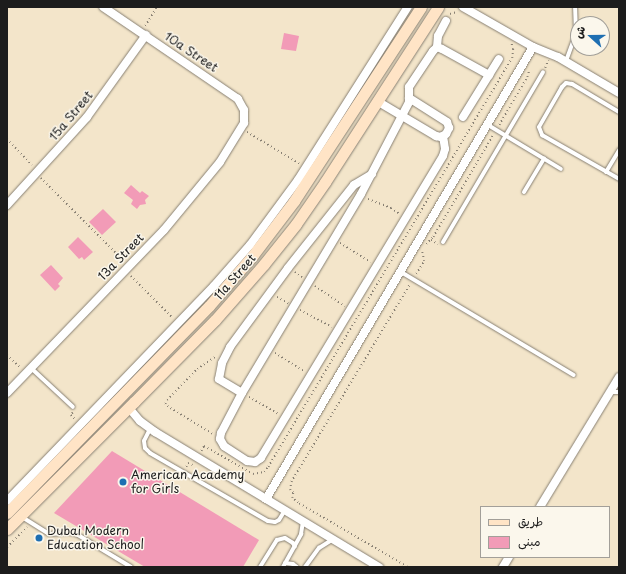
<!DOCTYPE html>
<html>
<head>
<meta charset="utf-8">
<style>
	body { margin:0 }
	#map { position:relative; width:626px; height:574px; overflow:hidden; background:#f3e5ca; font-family:"Playpen Sans","Playpen Sans Arabic",sans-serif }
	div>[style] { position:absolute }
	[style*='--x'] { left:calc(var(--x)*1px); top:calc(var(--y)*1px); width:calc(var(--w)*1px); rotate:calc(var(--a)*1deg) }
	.building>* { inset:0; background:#f29bb7 }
	.path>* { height:1.5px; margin-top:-0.75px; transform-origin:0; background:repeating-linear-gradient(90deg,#888073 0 1px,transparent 0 4px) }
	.roads { filter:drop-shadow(0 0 1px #888073) drop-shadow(0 0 1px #888073) }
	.lane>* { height:4px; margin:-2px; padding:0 2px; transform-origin:2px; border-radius:2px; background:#fff }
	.street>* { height:8px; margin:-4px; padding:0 4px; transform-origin:4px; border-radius:4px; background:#fff }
	.secondary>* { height:11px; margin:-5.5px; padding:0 5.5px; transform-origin:5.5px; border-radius:5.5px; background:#ffe4c6 }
	.dots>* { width:11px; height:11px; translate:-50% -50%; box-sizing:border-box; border:2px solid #fbf7ec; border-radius:50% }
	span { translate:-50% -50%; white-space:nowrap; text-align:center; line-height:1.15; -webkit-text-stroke:3px #fbf7ec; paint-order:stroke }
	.street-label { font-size:12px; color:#1c1c1c }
	.poi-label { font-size:12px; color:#1c1c1c }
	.left { translate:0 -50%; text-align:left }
	.frame { position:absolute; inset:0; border:8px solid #1c1c1c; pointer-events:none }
	.legend { position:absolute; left:480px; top:506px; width:130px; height:52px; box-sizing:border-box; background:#fbf7ec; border:1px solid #a29f99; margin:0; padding:5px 7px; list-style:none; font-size:12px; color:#1c1c1c }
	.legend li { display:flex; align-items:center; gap:8px; height:20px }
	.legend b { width:20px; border:1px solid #a29f99 }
	.north { position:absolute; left:570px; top:16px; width:40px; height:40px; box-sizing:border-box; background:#fbf7ec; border:1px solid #a29f99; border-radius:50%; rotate:291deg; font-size:11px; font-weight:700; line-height:16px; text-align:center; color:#1c1c1c }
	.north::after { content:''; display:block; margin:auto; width:14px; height:18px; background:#1f6fb2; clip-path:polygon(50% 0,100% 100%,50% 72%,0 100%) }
</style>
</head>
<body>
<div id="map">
	<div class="building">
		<div style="clip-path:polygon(284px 33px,299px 36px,296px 51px,281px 49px)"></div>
		<div style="clip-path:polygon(131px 185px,140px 193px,142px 191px,149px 196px,145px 200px,146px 204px,140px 205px,137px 209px,131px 204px,133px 200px,124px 193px)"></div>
		<div style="clip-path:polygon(103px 209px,116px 222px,102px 235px,89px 222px)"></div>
		<div style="clip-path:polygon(78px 237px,93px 252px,84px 260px,82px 257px,79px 259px,68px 247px)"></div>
		<div style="clip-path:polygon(51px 265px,63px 278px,58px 284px,60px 286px,55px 291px,40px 275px)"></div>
		<div style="clip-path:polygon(112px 451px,259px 540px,243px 567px,145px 567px,54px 513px)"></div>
	</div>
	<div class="path">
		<div style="--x:450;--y:14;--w:7;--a:-16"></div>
		<div style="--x:145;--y:26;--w:22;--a:-58"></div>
		<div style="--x:545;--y:68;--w:8;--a:-67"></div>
		<div style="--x:499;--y:125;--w:56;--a:-59.7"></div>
		<div style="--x:527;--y:77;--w:6;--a:-72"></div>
		<div style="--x:247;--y:132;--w:62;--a:31.1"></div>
		<div style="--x:7;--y:139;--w:36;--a:46"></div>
		<div style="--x:41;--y:178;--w:116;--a:45"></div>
		<div style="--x:368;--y:199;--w:25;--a:21"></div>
		<div style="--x:391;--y:208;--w:11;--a:34"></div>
		<div style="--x:431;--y:240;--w:8;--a:30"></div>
		<div style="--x:340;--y:243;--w:36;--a:32"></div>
		<div style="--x:426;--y:244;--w:10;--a:-45"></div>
		<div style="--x:433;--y:237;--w:118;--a:-59.5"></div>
		<div style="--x:295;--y:272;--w:9;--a:36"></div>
		<div style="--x:416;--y:274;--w:15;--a:-58"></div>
		<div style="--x:424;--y:261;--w:9;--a:-103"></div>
		<div style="--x:131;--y:276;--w:58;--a:45"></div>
		<div style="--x:315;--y:286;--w:36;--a:34"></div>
		<div style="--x:277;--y:297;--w:13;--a:29"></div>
		<div style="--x:300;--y:310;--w:36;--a:28"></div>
		<div style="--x:275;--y:353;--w:34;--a:32"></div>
		<div style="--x:7;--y:355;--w:18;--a:43"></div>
		<div style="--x:249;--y:397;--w:34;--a:30"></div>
		<div style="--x:73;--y:413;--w:3;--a:135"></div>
		<div style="--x:71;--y:415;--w:6;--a:45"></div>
		<div style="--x:212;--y:434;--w:52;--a:-148.5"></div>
		<div style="--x:168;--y:407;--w:4;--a:-135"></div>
		<div style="--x:165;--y:404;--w:4;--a:-63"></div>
		<div style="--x:167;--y:400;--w:43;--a:-45.9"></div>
		<div style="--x:197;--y:369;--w:23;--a:-34"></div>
		<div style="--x:201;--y:451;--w:6;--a:-59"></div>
		<div style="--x:204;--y:446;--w:56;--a:29.7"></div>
		<div style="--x:253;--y:474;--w:11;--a:-10"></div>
		<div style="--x:264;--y:472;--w:6;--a:-51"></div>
		<div style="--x:268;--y:467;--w:476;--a:-59.2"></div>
		<div style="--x:512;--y:58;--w:9;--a:-84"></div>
		<div style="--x:513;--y:49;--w:6;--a:-108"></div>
		<div style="--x:186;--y:467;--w:4;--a:-63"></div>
		<div style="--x:188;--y:463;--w:5;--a:22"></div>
		<div style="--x:7;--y:547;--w:28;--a:-45"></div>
		<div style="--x:407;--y:567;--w:126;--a:-149.6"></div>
		<div style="--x:298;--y:503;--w:8;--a:-140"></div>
		<div style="--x:292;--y:498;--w:5;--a:-79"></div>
		<div style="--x:293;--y:493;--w:4;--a:-135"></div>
		<div style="--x:290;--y:490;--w:8;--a:-83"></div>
		<div style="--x:291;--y:482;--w:231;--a:-59"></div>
	</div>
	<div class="roads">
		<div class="lane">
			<div style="--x:566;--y:61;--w:30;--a:-70"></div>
			<div style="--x:576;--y:33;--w:26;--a:-92"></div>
			<div style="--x:619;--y:112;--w:55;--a:-149.2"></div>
			<div style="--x:572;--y:84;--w:6;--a:-171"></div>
			<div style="--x:566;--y:83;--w:6;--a:135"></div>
			<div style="--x:562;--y:87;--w:46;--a:119.9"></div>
			<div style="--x:539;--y:127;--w:9;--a:69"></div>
			<div style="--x:542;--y:135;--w:89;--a:29.7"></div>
			<div style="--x:488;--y:125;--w:85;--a:31.1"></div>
			<div style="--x:606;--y:172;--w:26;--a:-59"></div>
			<div style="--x:524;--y:192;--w:39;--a:-59"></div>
			<div style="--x:443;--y:242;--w:197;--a:-59.5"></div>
			<div style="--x:401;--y:272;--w:201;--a:30.8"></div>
			<div style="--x:31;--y:368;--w:57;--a:42.9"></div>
			<div style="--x:611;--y:392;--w:8;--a:0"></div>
			<div style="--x:150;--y:429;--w:13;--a:117"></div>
			<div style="--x:144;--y:441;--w:7;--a:82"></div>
			<div style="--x:145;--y:448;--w:7;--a:45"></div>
			<div style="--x:150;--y:453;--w:136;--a:30"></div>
			<div style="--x:268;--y:521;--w:7;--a:8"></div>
			<div style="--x:275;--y:522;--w:4;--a:-27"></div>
			<div style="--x:279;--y:520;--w:12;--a:-59"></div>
			<div style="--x:22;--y:517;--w:32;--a:32"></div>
			<div style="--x:49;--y:534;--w:22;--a:-3"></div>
			<div style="--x:71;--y:533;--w:7;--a:16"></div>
			<div style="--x:78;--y:535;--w:62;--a:31.1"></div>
			<div style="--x:285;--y:563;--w:8;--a:7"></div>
			<div style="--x:293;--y:564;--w:5;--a:37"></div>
			<div style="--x:260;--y:567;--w:32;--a:-58"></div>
			<div style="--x:277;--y:540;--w:8;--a:-14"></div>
			<div style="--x:285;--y:538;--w:9;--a:32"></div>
			<div style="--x:293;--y:543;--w:4;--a:63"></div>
			<div style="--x:283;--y:567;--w:38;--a:-61"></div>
			<div style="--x:301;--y:534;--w:13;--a:-81"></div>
			<div style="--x:305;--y:567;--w:24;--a:-54"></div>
			<div style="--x:319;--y:548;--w:15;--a:-32"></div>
		</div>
		<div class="street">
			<div style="--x:463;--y:7;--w:81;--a:29.7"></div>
			<div style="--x:533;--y:47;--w:27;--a:22"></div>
			<div style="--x:558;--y:57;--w:71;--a:30.5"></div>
			<div style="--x:437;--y:47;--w:11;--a:-85"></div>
			<div style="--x:438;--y:36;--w:17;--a:-62"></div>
			<div style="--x:377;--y:101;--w:69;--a:30.7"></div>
			<div style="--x:436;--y:136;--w:5;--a:11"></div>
			<div style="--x:441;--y:137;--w:6;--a:-31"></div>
			<div style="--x:446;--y:134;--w:7;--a:-63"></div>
			<div style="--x:449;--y:128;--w:6;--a:-108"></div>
			<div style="--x:447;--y:122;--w:45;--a:-147.7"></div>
			<div style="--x:463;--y:117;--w:68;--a:-58.2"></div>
			<div style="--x:443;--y:136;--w:13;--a:81"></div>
			<div style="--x:445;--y:149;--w:7;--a:106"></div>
			<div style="--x:443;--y:156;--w:353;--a:121.1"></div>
			<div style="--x:261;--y:458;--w:7;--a:146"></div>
			<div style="--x:255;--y:462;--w:8;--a:-173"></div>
			<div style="--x:247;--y:461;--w:27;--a:-147"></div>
			<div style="--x:224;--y:446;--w:8;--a:-120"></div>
			<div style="--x:220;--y:439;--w:6;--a:-81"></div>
			<div style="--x:221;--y:433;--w:45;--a:-62.3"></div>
			<div style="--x:242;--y:393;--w:232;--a:-59.1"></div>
			<div style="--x:361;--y:194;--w:104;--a:-62.4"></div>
			<div style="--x:409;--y:102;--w:15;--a:-90"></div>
			<div style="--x:409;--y:87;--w:43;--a:-56.3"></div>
			<div style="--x:433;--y:51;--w:6;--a:-45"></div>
			<div style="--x:437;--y:47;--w:5;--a:22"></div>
			<div style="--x:442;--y:49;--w:54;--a:29"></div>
			<div style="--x:7;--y:205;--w:119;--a:-47.7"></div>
			<div style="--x:87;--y:117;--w:101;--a:-54.3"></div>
			<div style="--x:7;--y:393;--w:226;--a:-46.1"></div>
			<div style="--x:164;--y:230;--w:88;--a:-50.5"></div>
			<div style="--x:220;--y:162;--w:46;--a:-58.4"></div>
			<div style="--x:244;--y:123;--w:13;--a:-90"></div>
			<div style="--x:244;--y:110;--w:13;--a:-119"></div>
			<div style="--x:238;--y:99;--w:163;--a:-145.7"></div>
			<div style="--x:242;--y:393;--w:27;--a:-149"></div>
			<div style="--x:219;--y:379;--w:16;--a:-79"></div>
			<div style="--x:222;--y:363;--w:18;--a:-63"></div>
			<div style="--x:230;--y:347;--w:98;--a:-53.7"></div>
			<div style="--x:288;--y:268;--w:106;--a:-51.5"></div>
			<div style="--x:354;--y:185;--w:21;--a:-31"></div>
			<div style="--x:129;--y:408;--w:17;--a:50"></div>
			<div style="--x:140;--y:421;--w:19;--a:36"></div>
			<div style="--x:155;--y:432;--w:262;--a:31.1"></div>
			<div style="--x:266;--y:499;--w:525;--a:-59.43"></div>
			<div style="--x:7;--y:501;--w:298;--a:-46.1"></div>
			<div style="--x:214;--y:286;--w:55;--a:-48.7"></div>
			<div style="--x:250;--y:245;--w:81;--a:-53.6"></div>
			<div style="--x:298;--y:180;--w:205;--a:-57.6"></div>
			<div style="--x:540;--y:507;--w:152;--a:-58.7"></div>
			<div style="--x:503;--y:567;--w:12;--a:-59"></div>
		</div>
		<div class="secondary">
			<div style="--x:7;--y:513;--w:289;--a:-45.7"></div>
			<div style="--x:209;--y:306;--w:67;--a:-49.2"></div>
			<div style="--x:253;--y:255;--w:68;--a:-52.8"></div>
			<div style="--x:294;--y:201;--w:232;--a:-56.8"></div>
			<div style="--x:7;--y:529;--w:180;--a:-45"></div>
			<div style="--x:134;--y:402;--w:115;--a:-45.4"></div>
			<div style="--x:215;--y:320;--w:74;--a:-48.8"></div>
			<div style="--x:264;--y:264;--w:51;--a:-51.3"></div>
			<div style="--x:296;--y:224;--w:51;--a:-55.4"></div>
			<div style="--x:325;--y:182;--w:208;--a:-57.1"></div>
		</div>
	</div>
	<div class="dots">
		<div style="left:123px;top:482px;background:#1f6fb2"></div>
		<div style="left:39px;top:538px;background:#1f6fb2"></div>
	</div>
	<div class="street-label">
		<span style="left:191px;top:52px;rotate:34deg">10a Street</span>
		<span style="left:71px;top:116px;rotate:-50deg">15a Street</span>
		<span style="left:121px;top:257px;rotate:-46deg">13a Street</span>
		<span style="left:235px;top:277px;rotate:-49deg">11a Street</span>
	</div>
	<div class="poi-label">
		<span class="left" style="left:131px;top:482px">American Academy<br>for Girls</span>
		<span class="left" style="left:47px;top:538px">Dubai Modern<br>Education School</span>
	</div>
	<div class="frame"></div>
	<ul class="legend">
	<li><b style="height:5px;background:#ffe4c6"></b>طريق</li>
	<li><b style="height:11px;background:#f29bb7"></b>مبنى</li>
	</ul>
	<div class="north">ش</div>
</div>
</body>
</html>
